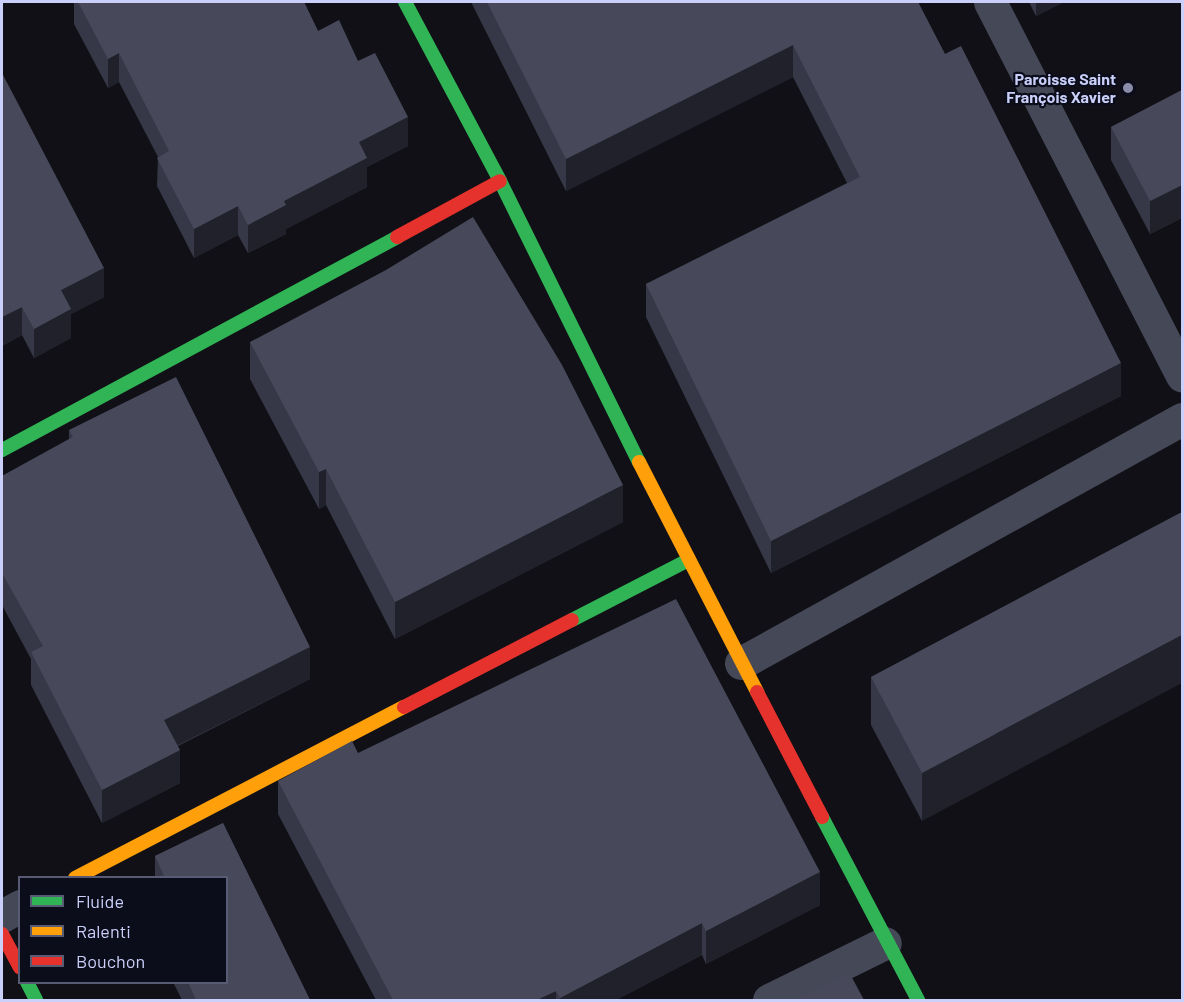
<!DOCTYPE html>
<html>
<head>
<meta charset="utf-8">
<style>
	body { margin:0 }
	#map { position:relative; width:1184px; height:1002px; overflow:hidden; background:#101016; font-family:Barlow,sans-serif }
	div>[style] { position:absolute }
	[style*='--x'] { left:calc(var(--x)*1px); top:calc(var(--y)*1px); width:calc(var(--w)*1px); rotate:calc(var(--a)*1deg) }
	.street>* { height:33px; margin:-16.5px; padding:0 16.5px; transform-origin:16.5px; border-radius:16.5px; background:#454857 }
	.fast>* { height:14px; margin:-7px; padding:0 7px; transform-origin:7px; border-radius:7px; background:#30b455 }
	.slow>* { height:14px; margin:-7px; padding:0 7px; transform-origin:7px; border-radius:7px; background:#ff9f0a }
	.jam>* { height:14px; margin:-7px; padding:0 7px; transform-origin:7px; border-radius:7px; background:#e5322d }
	.wall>* { inset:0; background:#373847 }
	.shaded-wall>* { inset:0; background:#21212b }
	.building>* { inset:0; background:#47495a }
	.dots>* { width:16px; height:16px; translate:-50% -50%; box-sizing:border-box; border:3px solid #0c0d1a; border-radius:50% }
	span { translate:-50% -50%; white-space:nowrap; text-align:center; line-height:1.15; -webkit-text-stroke:4.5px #0c0d1a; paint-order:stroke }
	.poi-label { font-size:16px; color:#cad0fa; font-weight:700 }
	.right { translate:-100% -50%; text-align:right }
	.frame { position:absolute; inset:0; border:3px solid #cad0fa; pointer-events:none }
	.legend { position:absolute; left:18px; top:876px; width:210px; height:108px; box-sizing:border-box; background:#0c0d1a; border:2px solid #585b74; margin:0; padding:8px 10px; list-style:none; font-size:18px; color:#cad0fa }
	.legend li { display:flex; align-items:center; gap:12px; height:30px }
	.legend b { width:30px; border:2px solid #585b74 }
</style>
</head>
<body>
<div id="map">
	<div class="street">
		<div style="--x:990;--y:2;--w:420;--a:62.8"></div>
		<div style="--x:741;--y:663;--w:504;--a:-28.96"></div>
		<div style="--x:2;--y:916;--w:21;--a:-29"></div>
		<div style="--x:769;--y:1000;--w:129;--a:-26.2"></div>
	</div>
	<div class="fast">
		<div style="--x:405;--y:2;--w:203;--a:62"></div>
		<div style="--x:500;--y:181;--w:313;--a:63.7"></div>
		<div style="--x:2;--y:450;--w:449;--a:-28.3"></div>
		<div style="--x:572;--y:620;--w:131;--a:-27.3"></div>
		<div style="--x:822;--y:817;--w:207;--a:62.3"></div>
		<div style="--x:27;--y:982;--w:20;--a:63"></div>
	</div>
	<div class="slow">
		<div style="--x:639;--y:462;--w:259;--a:62.8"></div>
		<div style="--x:75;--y:878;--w:371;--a:-27.5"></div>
	</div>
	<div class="jam">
		<div style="--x:397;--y:237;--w:117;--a:-28.5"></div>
		<div style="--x:757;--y:692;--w:141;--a:62.5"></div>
		<div style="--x:404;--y:707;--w:189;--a:-27.4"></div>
		<div style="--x:2;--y:934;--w:38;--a:62"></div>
	</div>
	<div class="wall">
		<div style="clip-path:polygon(74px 2px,304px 2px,318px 31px,358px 61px,408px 146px,367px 167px,367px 187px,286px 229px,286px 234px,248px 253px,238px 235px,194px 258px,157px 186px,158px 157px,119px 82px,108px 88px,74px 24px)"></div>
		<div style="clip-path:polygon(471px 2px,918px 2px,1121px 396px,771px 573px,646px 317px,646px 284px,847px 183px,793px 77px,566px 191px)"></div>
		<div style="clip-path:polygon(1029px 2px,1064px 2px,1036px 16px)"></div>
		<div style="clip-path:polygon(2px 73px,104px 297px,71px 314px,71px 338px,34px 358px,22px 335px,2px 346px)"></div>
		<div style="clip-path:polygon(1182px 90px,1182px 218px,1150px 234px,1111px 160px,1111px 127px)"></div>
		<div style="clip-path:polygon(250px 342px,623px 522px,395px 639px,326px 505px,319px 509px,250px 379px)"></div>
		<div style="clip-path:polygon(69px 430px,310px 679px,178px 746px,180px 783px,102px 823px,31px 685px,31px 659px,2px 605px,2px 476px,69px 439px)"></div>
		<div style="clip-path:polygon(1182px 512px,922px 821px,871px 725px,871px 677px)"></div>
		<div style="clip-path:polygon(358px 753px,820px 905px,706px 964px,702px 955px,616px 1000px,376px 1000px,278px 814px,278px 781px)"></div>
		<div style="clip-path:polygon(223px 823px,310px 1000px,182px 1000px,173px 982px,226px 982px,226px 878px,155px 878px,155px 856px)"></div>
	</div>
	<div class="shaded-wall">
		<div style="clip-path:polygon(1036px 2px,1064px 2px,1036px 16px)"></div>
		<div style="clip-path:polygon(793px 45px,793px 77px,566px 191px,566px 159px)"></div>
		<div style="clip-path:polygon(119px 53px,119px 82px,108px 88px,108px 59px)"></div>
		<div style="clip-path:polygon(408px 117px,408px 146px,367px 167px,367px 187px,286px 229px,286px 234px,248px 253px,248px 225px,284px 201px,359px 142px)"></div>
		<div style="clip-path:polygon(1182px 185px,1182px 218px,1150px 234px,1150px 201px)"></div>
		<div style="clip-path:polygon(238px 206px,238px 235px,194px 258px,194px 229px)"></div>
		<div style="clip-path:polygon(104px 268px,104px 297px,71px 314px,71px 338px,34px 358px,34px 329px,61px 290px)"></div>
		<div style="clip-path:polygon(22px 307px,22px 335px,2px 346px,2px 317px)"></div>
		<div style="clip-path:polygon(1121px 363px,1121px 396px,771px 573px,771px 541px)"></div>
		<div style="clip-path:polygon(326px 469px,326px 505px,319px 509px,319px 472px)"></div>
		<div style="clip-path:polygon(623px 485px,623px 522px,395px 639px,395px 602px)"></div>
		<div style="clip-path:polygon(1182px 635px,1182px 683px,922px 821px,922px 773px)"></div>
		<div style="clip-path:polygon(310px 647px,310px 679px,164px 752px,164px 720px)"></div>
		<div style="clip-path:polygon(180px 750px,180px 783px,102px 823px,102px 790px)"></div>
		<div style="clip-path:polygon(820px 872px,820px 905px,706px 964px,706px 931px)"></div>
		<div style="clip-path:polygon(702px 923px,702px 955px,616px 1000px,560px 1000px,560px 998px)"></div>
		<div style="clip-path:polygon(556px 991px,556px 1000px,537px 1000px)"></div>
	</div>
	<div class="building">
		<div style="clip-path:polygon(78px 2px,304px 2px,318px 31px,339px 20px,358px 61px,375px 53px,408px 117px,359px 142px,367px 158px,284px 201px,286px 205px,248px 225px,238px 206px,194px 229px,157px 158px,169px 151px,119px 53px,108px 59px)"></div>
		<div style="clip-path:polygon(487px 2px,918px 2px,945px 54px,961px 46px,1121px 363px,771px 541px,646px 284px,860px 177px,793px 45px,566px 159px)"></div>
		<div style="clip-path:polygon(2px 73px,104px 268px,61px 290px,71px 309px,34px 329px,22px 307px,2px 317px)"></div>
		<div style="clip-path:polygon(1182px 90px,1182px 185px,1150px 201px,1111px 127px)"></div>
		<div style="clip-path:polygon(473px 217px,562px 365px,623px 485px,395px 602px,326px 469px,319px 472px,250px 342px,386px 270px)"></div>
		<div style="clip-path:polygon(176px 377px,310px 647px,164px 720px,180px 750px,102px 790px,31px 652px,43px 646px,2px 573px,2px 476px,73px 437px,69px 430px)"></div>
		<div style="clip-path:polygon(1182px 512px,1182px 635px,922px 773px,871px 677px)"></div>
		<div style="clip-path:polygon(676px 599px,820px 872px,706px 931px,702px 923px,560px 998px,556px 991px,537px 1000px,393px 1000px,278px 781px,352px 741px,358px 753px)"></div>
		<div style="clip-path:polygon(223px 823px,310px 1000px,196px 1000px,188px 982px,226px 982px,226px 878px,165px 878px,155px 856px)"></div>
		<div style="clip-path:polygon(849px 972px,864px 1000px,794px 1000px)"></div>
	</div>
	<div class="dots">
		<div style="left:1128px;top:88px;background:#898daa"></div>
	</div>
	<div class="poi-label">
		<span class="right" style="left:1116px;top:88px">Paroisse Saint<br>François Xavier</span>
	</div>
	<div class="frame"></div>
	<ul class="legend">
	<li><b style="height:8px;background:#30b455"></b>Fluide</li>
	<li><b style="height:8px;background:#ff9f0a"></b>Ralenti</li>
	<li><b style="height:8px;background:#e5322d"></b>Bouchon</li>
	</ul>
</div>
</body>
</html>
